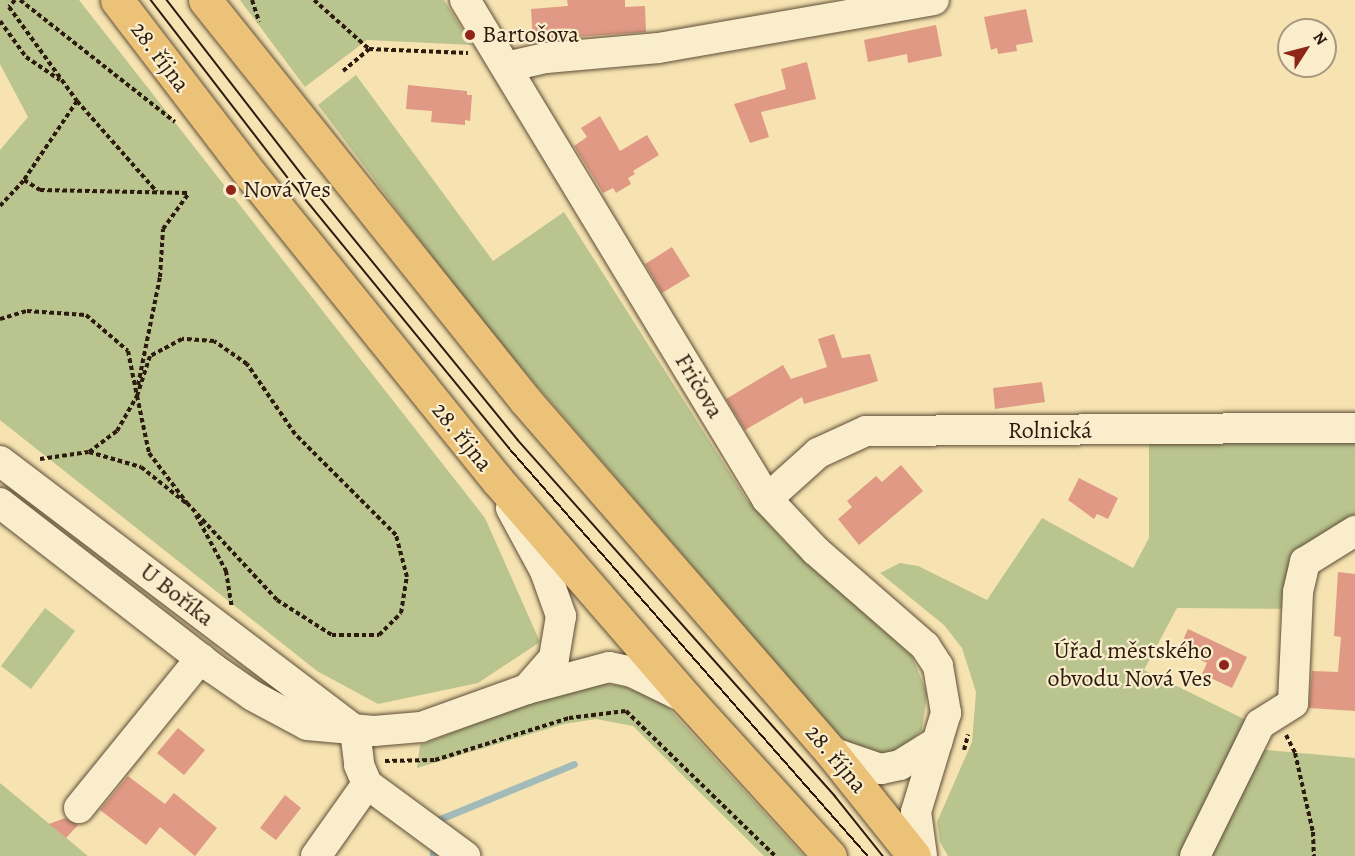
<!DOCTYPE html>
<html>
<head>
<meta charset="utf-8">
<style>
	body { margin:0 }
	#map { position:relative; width:1355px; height:856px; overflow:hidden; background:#f6e3b1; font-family:Alegreya,serif }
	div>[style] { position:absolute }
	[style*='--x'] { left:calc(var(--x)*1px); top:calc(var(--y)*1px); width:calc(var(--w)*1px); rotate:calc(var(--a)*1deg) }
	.green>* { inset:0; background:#b9c48e }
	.stream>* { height:7px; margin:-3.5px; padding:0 3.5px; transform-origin:3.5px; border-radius:3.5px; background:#a3bbb8 }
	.building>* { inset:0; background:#df9984 }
	.path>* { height:4px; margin-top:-2px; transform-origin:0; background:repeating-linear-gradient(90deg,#2c1b0e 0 4.5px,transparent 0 7.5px) }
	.roads { filter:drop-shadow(0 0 2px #5e4d37) drop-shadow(0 0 2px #5e4d37) }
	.minor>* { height:30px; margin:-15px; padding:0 15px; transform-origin:15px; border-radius:15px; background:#f9edcc }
	.major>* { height:33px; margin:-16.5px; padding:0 16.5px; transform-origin:16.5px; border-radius:16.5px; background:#ebc278 }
	.tram>* { height:1.5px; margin:-0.75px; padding:0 0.75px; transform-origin:0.75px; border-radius:0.75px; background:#2c1b0e }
	.dots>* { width:16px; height:16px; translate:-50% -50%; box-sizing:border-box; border:3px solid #f9edcc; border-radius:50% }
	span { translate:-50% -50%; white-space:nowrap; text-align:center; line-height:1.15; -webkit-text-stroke:4.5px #f9edcc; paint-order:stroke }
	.poi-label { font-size:24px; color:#2c1b0e }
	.left { translate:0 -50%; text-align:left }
	.right { translate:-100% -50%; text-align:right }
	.street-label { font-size:24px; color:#2c1b0e }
	.north { position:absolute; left:1277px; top:18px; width:60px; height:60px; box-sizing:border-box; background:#f9edcc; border:2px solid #a79980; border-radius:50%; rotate:54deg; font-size:16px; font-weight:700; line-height:24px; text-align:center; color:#2c1b0e }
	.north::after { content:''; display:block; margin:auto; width:21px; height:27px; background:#8f2418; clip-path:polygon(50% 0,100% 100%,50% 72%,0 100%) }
</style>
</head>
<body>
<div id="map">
	<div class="green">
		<div style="clip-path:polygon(0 0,79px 0,485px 518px,540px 642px,478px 683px,378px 704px,317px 671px,0 420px,0 150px,28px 117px,0 64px)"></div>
		<div style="clip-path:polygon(240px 0,444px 0,472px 45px,367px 40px,305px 87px)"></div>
		<div style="clip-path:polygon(356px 75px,493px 261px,564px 212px,747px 500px,785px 542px,912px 656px,927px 693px,922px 730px,896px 755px,870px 757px,848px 746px,481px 321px,318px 105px)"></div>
		<div style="clip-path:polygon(1355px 442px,1355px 521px,1317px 545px,1303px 609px,1177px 608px,1144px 670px,1246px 720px,1257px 749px,1355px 758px,1355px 856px,948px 856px,940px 842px,937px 822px,972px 742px,976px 692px,962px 648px,944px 625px,880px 573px,900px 563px,918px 566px,987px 600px,1042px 518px,1133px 568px,1149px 538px,1149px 444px)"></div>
		<div style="clip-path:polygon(45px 608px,75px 631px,31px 689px,1px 666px)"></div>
		<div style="clip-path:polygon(584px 682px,622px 686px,661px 700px,804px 856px,764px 856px,633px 726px,596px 719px,564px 724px,417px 768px,420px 745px)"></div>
		<div style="clip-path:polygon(0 783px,88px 856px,0 856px)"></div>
	</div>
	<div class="stream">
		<div style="--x:435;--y:821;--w:150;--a:-22.3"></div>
		<div style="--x:433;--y:856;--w:4;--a:-90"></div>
	</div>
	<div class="building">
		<div style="clip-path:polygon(567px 0,625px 0,625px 7px,645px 6px,646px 32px,533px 40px,531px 9px,568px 6px)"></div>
		<div style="clip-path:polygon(1026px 9px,1033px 42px,1016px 45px,1017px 51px,998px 54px,997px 48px,991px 50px,984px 17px)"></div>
		<div style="clip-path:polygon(936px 25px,942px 56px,908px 63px,907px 54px,868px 62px,864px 40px)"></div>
		<div style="clip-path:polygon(807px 62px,816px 99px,761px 112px,769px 137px,750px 143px,734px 104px,786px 89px,781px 69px)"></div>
		<div style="clip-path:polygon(408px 85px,467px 91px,467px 95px,472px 95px,470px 121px,465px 120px,465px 125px,431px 122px,432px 111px,406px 109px)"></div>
		<div style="clip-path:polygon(600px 116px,620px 151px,647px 135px,659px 155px,633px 171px,635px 174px,628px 178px,631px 184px,616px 193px,613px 188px,603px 193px,574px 146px,587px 137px,581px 128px)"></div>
		<div style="clip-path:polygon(672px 247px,690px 276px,662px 293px,645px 264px)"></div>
		<div style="clip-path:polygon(834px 334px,842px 358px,870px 354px,878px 381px,804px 404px,802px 397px,745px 430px,726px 399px,783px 365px,791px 379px,827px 367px,818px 339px)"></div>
		<div style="clip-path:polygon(1042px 382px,1045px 402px,995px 409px,993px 388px)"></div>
		<div style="clip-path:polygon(901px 465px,923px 491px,859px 545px,838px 519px,852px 507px,847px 501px,876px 476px,882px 482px)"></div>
		<div style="clip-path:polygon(1079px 478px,1118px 498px,1108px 519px,1097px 514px,1094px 519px,1068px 500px)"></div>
		<div style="clip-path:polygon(1338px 572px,1355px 574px,1355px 711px,1309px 708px,1312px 671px,1338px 672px,1341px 637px,1334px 636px)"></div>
		<div style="clip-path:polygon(1188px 629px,1247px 657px,1232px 688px,1202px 674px,1207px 663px,1179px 649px)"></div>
		<div style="clip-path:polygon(178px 728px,205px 750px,184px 775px,157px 753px)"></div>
		<div style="clip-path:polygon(128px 776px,165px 804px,174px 793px,217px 828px,195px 856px,160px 827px,146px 845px,100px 810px)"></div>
		<div style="clip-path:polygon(285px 795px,301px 808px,276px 840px,260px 828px)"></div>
		<div style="clip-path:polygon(65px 818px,78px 825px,66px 838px,49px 824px)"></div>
	</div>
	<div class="path">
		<div style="--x:15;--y:0;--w:9;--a:131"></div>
		<div style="--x:9;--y:7;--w:116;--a:54.1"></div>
		<div style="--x:77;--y:101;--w:95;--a:123.9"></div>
		<div style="--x:20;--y:0;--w:197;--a:38.2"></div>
		<div style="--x:252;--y:0;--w:23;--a:72"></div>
		<div style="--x:314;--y:0;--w:74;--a:41.7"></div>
		<div style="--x:0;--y:21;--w:44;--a:54.2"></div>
		<div style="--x:26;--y:57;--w:41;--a:34.1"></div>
		<div style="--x:343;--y:71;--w:34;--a:-40"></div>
		<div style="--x:369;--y:49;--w:99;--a:2.3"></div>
		<div style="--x:77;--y:101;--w:121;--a:48.7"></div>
		<div style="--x:0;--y:206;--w:35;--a:-47"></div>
		<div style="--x:24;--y:180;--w:19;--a:32"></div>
		<div style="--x:40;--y:190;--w:149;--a:1.2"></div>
		<div style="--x:0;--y:319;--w:28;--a:-17"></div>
		<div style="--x:27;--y:311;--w:59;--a:3.9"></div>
		<div style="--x:86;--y:315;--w:55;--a:40.6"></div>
		<div style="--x:128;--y:351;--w:46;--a:78.7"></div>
		<div style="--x:137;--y:396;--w:58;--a:78.1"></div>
		<div style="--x:149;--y:453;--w:63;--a:52.8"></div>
		<div style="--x:187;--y:503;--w:132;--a:47.1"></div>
		<div style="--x:277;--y:600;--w:65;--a:32.5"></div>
		<div style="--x:332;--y:635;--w:47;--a:0"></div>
		<div style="--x:379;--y:635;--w:31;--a:-45"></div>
		<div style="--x:401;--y:613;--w:36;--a:-81"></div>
		<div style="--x:407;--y:577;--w:43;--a:-104.7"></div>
		<div style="--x:396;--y:535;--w:143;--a:-135"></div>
		<div style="--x:295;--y:434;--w:85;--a:-124.4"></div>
		<div style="--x:247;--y:364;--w:40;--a:-145.1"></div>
		<div style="--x:214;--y:341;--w:32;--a:-176"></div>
		<div style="--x:182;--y:339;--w:36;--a:152"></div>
		<div style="--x:150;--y:356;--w:42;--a:108"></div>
		<div style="--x:138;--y:385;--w:110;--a:-78.5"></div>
		<div style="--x:160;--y:277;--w:48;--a:-86.4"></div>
		<div style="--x:163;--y:229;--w:44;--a:-54.2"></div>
		<div style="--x:89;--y:452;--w:54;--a:16.1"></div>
		<div style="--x:141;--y:467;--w:58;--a:38.7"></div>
		<div style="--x:40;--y:459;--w:49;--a:-8.1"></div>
		<div style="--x:89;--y:452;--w:35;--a:-37"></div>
		<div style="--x:117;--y:431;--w:40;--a:-60.3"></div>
		<div style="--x:196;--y:515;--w:64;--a:61.8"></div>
		<div style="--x:226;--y:571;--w:36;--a:81"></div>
		<div style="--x:1286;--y:735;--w:20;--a:63"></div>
		<div style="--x:1295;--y:753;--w:81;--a:77.2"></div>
		<div style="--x:1313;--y:832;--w:24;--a:88"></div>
		<div style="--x:964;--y:750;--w:16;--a:-75"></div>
		<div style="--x:385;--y:761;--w:50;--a:-1.1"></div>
		<div style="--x:435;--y:760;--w:140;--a:-17.4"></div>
		<div style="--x:569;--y:718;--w:57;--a:-7"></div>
		<div style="--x:626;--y:711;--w:208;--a:44.2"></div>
	</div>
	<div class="roads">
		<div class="minor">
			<div style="--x:465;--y:0;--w:583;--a:58.82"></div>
			<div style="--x:767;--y:499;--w:71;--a:46.7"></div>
			<div style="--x:816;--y:551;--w:145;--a:41.1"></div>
			<div style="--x:925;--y:646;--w:24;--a:57"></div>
			<div style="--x:938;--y:666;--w:48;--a:80.3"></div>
			<div style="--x:946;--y:713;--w:103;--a:106.9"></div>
			<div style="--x:916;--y:812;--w:44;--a:82.2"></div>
			<div style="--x:506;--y:67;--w:41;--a:-12.7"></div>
			<div style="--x:546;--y:58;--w:113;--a:-5.1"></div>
			<div style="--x:659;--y:48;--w:279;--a:-9.9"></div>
			<div style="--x:0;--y:461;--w:445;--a:37.2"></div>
			<div style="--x:767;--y:499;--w:69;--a:-42"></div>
			<div style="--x:818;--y:453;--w:53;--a:-24.6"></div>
			<div style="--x:866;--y:431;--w:489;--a:-0.4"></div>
			<div style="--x:0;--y:503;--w:271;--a:37.8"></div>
			<div style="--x:214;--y:669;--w:47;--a:34.7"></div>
			<div style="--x:253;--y:696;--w:61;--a:28.2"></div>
			<div style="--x:307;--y:725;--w:67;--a:5.1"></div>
			<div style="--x:374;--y:731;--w:47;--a:-4.9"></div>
			<div style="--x:421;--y:727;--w:113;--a:-19.7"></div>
			<div style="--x:527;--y:689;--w:85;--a:-15"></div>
			<div style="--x:609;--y:667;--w:24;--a:12"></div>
			<div style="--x:632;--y:672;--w:57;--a:26.1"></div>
			<div style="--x:511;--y:508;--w:72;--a:61.6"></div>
			<div style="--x:545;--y:571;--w:48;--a:70.4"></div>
			<div style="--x:561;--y:616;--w:43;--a:99.5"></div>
			<div style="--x:554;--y:658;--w:41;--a:131.1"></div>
			<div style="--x:355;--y:730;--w:35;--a:83"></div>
			<div style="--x:359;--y:765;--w:21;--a:67"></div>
			<div style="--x:367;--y:784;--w:122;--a:36.3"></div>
			<div style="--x:831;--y:752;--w:53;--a:18.8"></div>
			<div style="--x:881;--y:769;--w:19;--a:-12"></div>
			<div style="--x:900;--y:765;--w:44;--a:-31.9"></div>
			<div style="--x:79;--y:808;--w:193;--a:-50.9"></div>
			<div style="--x:316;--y:856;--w:88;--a:-54.7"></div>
			<div style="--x:1195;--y:856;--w:147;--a:-63.8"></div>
			<div style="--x:1260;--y:724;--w:39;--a:-32"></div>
			<div style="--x:1293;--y:703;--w:111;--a:-87.4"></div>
			<div style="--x:1298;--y:592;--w:31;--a:-77"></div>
			<div style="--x:1305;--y:562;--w:59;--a:-31.8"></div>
		</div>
		<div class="major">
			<div style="--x:117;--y:0;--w:220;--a:52.6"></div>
			<div style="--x:251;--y:175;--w:393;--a:51.1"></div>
			<div style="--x:498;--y:481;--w:287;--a:49.1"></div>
			<div style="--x:686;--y:698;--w:214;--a:47.7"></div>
			<div style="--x:205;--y:0;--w:512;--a:51.34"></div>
			<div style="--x:525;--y:400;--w:466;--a:49"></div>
			<div style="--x:831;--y:752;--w:133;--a:51.4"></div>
		</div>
	</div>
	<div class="tram">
		<div style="--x:151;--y:0;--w:226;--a:52.4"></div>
		<div style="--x:289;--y:179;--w:348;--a:50.7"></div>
		<div style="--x:509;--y:448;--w:543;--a:48.66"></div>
		<div style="--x:167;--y:0;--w:227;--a:52.3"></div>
		<div style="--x:306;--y:180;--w:335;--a:50.8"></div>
		<div style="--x:518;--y:440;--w:477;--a:48.3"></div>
		<div style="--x:835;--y:796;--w:77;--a:51.3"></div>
	</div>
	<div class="dots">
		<div style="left:470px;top:35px;background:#8f2418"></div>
		<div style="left:231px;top:190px;background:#8f2418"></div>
		<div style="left:1224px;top:665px;background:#8f2418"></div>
	</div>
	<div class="poi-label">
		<span class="left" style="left:482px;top:35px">Bartošova</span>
		<span class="left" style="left:243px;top:190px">Nová Ves</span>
		<span class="right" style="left:1212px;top:665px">Úřad městského<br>obvodu Nová Ves</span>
	</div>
	<div class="street-label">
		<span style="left:160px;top:57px;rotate:53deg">28. října</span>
		<span style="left:699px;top:386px;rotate:59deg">Fričova</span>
		<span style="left:1050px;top:431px">Rolnická</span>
		<span style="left:462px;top:437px;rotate:51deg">28. října</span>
		<span style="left:177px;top:595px;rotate:38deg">U Boříka</span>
		<span style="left:836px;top:759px;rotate:50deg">28. října</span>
	</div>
	<div class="north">N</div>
</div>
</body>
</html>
